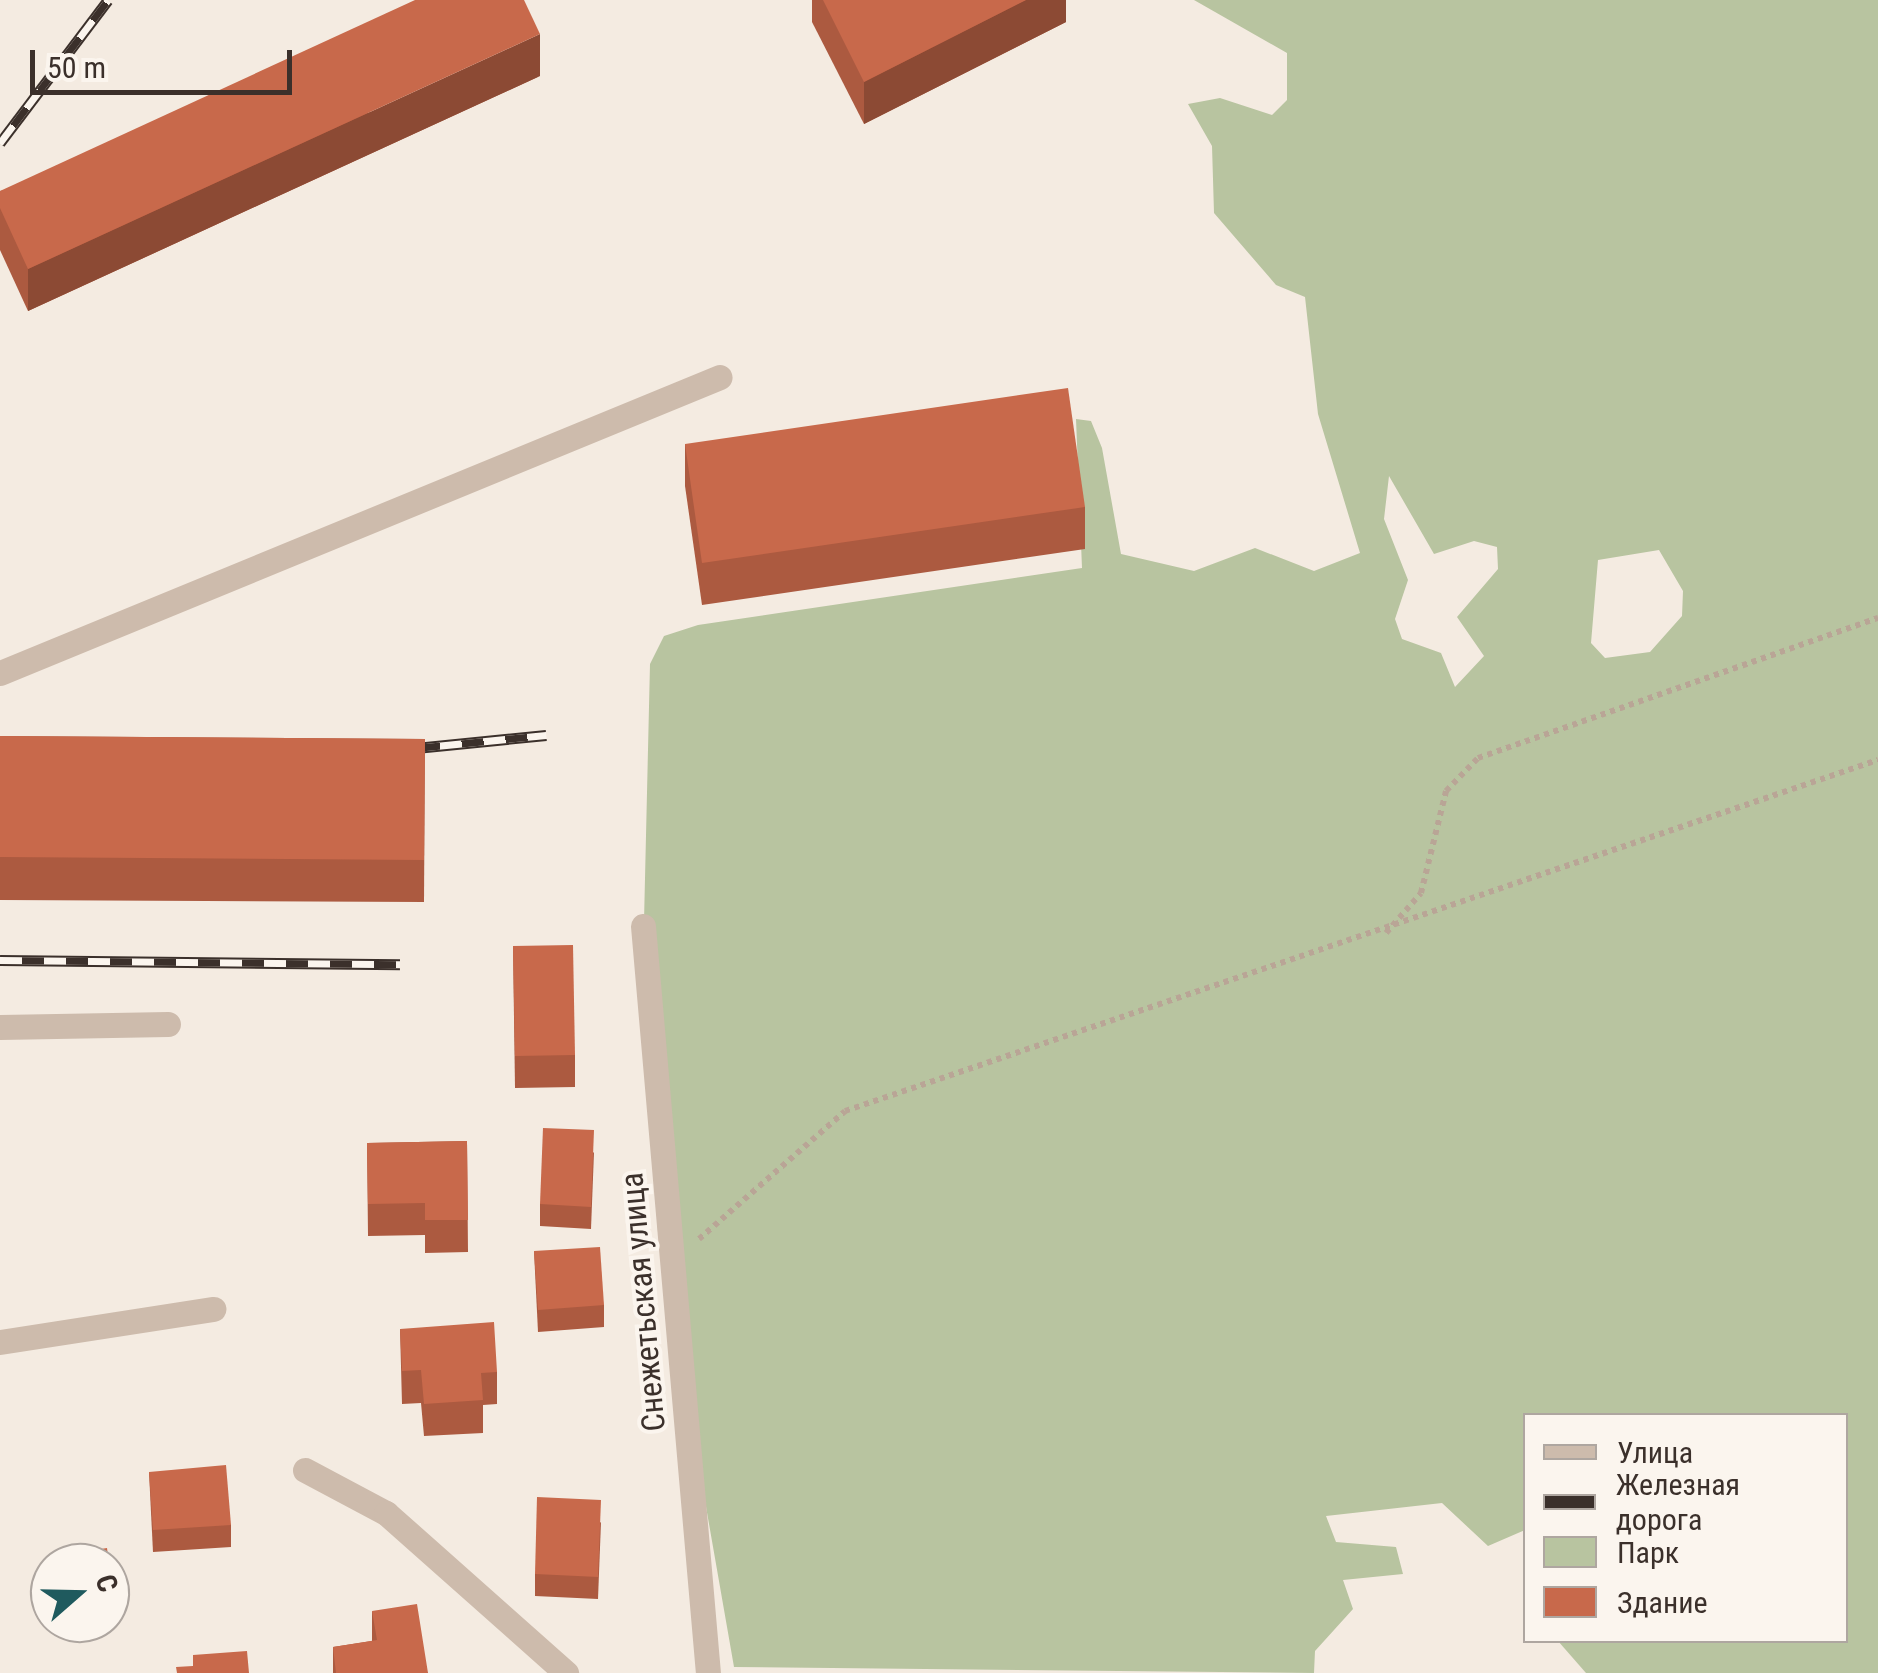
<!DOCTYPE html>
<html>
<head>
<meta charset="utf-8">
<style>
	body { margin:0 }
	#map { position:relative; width:1878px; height:1673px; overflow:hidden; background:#f4ebe1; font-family:"Roboto Condensed",sans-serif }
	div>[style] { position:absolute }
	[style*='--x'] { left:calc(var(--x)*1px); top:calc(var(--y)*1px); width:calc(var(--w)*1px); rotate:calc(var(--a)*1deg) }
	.green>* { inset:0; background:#b8c4a0 }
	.path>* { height:6px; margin-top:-3px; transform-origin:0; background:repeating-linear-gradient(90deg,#b9a596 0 5px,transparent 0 10px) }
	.minor>* { height:25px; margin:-12.5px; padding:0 12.5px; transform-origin:12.5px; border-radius:12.5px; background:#cdbbac }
	.rail>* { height:11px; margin-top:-5.5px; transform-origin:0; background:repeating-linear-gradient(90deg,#fbf5ee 0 22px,#3b302b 0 44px); box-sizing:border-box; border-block:2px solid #3b302b }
	.wall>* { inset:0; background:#ac5a40 }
	.shaded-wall>* { inset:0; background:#8c4a34 }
	.building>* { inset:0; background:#c8694b }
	span { translate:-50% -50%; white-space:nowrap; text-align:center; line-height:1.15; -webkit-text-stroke:8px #fbf5ee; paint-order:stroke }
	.street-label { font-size:32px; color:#3b302b }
	.legend { position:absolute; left:1523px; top:1413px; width:325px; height:230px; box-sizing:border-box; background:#fbf5ee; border:2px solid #aea6a0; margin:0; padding:12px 18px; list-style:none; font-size:30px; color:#3b302b }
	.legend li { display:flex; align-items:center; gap:20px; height:50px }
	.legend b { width:50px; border:2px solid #aea6a0 }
	.north { position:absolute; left:30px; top:1543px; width:100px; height:100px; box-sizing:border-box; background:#fbf5ee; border:2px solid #aea6a0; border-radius:50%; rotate:70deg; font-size:28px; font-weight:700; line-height:40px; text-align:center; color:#3b302b }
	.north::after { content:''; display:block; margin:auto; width:35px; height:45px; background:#1f5a5e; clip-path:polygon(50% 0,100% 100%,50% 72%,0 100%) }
	.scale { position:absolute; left:30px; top:50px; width:262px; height:45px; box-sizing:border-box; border:5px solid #3b302b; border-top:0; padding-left:12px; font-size:30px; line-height:35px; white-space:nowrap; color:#3b302b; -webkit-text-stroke:8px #fbf5ee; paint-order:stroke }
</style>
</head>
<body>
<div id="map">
	<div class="green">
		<div style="clip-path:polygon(evenodd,1194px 0,1878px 0,1878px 1673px,1586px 1673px,1558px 1641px,1846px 1640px,1846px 1416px,1526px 1416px,1525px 1530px,1488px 1546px,1442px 1503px,1326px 1516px,1336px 1542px,1396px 1547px,1403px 1574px,1343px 1580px,1353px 1609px,1315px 1651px,1314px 1673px,734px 1667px,658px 1232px,642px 1007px,650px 664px,664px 636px,698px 625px,1082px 568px,1076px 419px,1091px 421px,1102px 448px,1121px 554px,1194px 571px,1255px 548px,1314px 571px,1360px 553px,1318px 414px,1305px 297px,1276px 285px,1214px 213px,1212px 146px,1188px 104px,1220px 98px,1272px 115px,1287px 100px,1287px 53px,1194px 0,1389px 476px,1434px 554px,1474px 541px,1497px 547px,1498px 569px,1457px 617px,1484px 656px,1455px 687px,1441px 653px,1402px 639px,1395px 619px,1408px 580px,1384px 519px,1389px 476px,1194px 0,1659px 550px,1683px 591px,1682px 616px,1650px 652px,1605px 658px,1591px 643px,1598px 560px,1659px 550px)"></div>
	</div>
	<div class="path">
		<div style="--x:1386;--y:933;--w:53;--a:-48.8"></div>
		<div style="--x:1421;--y:893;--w:105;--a:-76.2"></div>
		<div style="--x:1446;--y:791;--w:46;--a:-45.9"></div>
		<div style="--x:1478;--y:758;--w:424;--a:-19.3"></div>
		<div style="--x:699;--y:1239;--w:194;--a:-41.2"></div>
		<div style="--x:845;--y:1111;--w:1091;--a:-18.77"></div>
	</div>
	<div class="minor">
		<div style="--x:0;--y:673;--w:778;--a:-22.35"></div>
		<div style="--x:643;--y:926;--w:750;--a:85.03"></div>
		<div style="--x:0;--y:1027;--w:168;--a:-1"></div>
		<div style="--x:0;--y:1342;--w:216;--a:-8.8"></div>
		<div style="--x:305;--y:1470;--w:92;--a:28"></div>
		<div style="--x:386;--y:1513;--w:241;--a:41.6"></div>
	</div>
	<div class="rail">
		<div style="--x:0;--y:143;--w:179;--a:-52.9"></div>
		<div style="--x:396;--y:750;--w:151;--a:-5.7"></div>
		<div style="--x:0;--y:960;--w:400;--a:0.6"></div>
	</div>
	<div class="wall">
		<div style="clip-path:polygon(812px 0,1066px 0,1066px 22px,864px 124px,812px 22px)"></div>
		<div style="clip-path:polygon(540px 76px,28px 311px,0 250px,0 191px)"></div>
		<div style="clip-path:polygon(685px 444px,1085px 507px,1085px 549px,702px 605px,685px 486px)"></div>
		<div style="clip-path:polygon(0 736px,425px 739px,424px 902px,0 900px)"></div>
		<div style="clip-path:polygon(513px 946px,575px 1055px,575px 1087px,515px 1088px)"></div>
		<div style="clip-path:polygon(467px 1141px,468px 1252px,425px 1253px,425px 1235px,368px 1236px,367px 1143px)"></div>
		<div style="clip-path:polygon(594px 1152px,591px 1229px,540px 1226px,540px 1204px)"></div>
		<div style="clip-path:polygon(534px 1251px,604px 1305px,604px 1327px,538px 1332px)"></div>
		<div style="clip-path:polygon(400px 1329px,497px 1372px,497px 1404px,483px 1405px,483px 1433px,424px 1436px,421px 1403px,402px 1404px)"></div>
		<div style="clip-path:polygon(149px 1472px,231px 1525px,231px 1547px,153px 1552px)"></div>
		<div style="clip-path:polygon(601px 1522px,598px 1599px,535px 1596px,535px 1574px)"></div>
		<div style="clip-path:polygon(110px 1567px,116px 1604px,116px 1626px,61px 1635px,59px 1623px,110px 1623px)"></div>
		<div style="clip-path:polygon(372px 1611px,428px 1673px,333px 1673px,333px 1647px,372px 1641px)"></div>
	</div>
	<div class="shaded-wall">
		<div style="clip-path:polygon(1026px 0,1066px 0,1066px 22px,864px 124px,864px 82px)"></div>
		<div style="clip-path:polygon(540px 34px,540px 76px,28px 311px,28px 269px)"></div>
	</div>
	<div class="building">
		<div style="clip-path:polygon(415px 0,524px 0,540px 34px,28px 269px,0 208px,0 191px)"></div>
		<div style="clip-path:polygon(823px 0,1026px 0,864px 82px)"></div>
		<div style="clip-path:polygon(1068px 388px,1085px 507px,702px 563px,685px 444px)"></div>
		<div style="clip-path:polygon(0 736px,425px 739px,424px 860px,0 857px)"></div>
		<div style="clip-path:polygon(573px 945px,575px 1055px,515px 1056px,513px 946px)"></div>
		<div style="clip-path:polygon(543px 1128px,594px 1130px,591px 1207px,540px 1204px)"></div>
		<div style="clip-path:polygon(467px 1141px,468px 1220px,425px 1220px,425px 1203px,368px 1204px,367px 1143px)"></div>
		<div style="clip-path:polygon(600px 1247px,604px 1305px,538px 1310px,534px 1251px)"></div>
		<div style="clip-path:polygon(494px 1322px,497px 1372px,481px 1373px,483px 1400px,424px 1404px,421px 1370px,402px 1371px,400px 1329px)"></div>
		<div style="clip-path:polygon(226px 1465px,231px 1525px,153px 1530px,149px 1472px)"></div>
		<div style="clip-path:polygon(537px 1497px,601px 1500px,598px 1577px,535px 1574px)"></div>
		<div style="clip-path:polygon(107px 1548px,109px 1563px,53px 1563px,52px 1557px)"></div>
		<div style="clip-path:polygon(110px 1567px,116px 1604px,110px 1605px)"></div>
		<div style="clip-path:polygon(417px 1604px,428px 1673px,336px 1673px,333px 1647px,377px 1640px,372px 1611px)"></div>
		<div style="clip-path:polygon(247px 1651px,249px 1673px,177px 1673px,176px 1667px,193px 1666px,193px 1655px)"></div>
	</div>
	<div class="street-label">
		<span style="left:643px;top:1302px;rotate:-95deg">Снежетьская улица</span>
	</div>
	<ul class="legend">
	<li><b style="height:12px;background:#cdbbac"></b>Улица</li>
	<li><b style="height:12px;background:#3b302b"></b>Железная дорога</li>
	<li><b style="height:28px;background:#b8c4a0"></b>Парк</li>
	<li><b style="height:28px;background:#c8694b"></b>Здание</li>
	</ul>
	<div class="north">С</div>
	<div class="scale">50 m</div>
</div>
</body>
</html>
